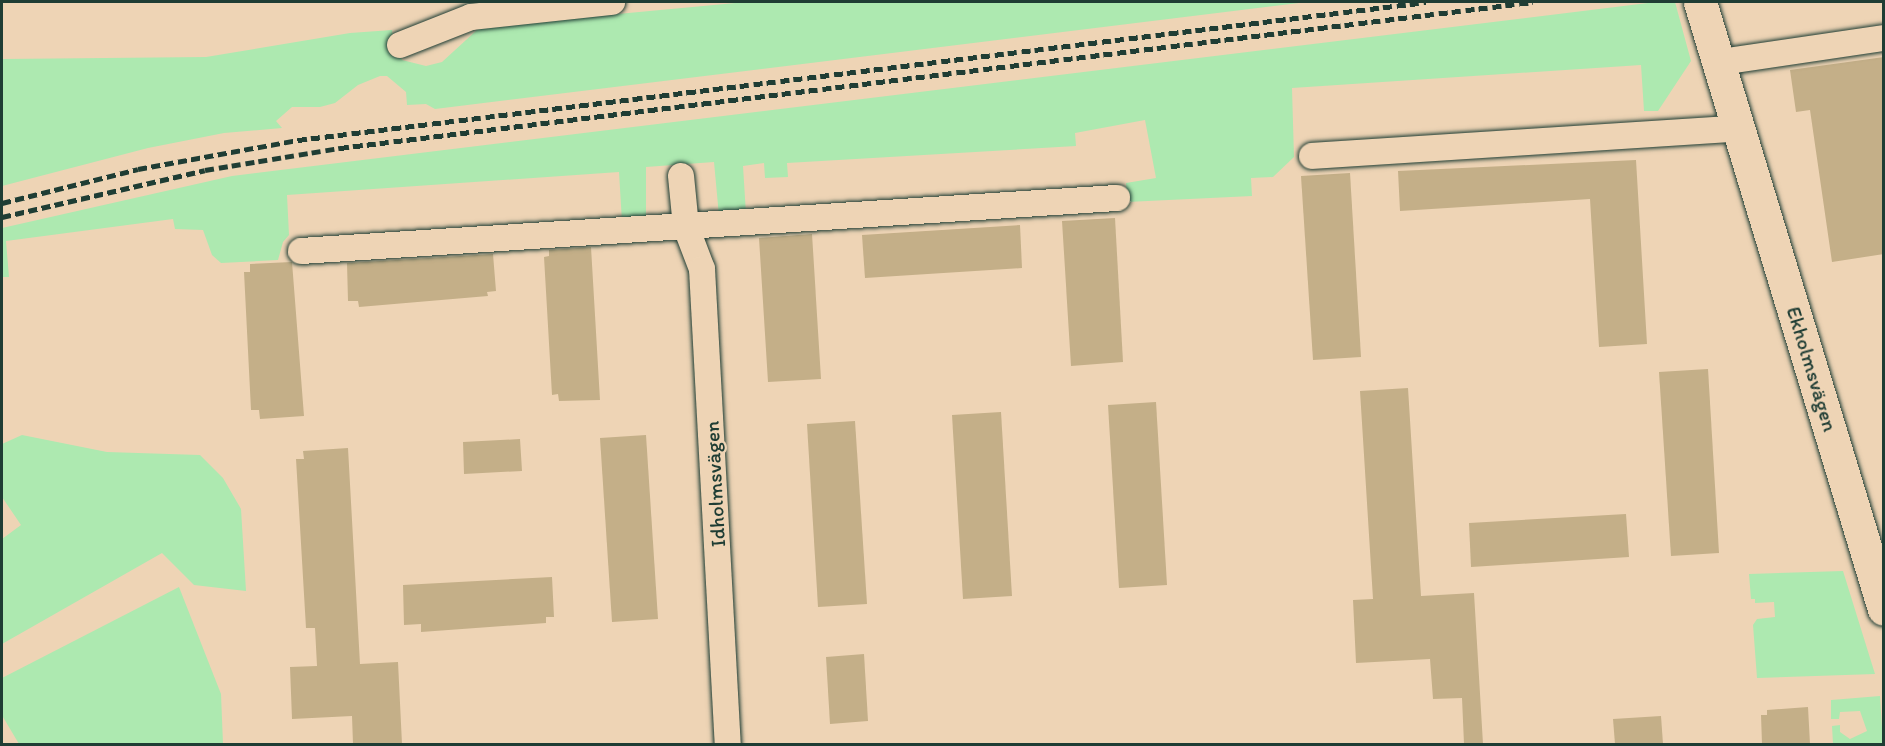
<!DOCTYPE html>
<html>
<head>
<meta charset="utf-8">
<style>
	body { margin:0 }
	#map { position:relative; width:1885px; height:746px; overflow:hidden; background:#eed4b5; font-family:Itim,sans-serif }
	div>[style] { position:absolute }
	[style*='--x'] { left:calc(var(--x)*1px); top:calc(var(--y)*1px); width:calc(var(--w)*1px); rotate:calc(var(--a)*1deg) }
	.green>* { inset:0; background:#ade9b0 }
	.building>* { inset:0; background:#c4af88 }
	.roads { filter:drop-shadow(0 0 2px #1f3d34) drop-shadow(0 0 2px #1f3d34) }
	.street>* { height:26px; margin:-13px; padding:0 13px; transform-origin:13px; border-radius:13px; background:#eed4b5 }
	.secondary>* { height:33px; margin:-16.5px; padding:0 16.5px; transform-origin:16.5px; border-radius:16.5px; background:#eed4b5 }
	.rail>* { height:4.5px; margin-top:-2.25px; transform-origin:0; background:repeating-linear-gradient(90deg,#1f3d34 0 9px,transparent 0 13.5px) }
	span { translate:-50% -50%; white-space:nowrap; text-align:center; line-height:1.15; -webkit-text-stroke:4.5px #eed4b5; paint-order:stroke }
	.street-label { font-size:21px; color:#1f3d34 }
	.frame { position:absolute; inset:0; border:3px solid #1f3d34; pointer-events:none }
</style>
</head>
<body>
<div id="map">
	<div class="green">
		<div style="clip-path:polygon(746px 2px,1307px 2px,435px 109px,426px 104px,407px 105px,406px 92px,387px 76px,380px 76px,358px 85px,335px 103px,320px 107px,292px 107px,276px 121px,282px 128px,224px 133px,148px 148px,2px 186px,2px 59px,206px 57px,350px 33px,392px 30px,394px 44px,402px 60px,426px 66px,442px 62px,478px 29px,488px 26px)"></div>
		<div style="clip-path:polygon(1656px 2px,1675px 2px,1691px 61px,1658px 111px,1644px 111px,1641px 65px,1292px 88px,1294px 157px,1273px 177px,1251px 178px,1252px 196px,1127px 202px,1126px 183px,1156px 178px,1145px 120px,1075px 133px,1076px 146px,787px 163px,788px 177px,765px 178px,764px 163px,743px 166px,746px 214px,719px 216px,714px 162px,646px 167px,646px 220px,622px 222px,619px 172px,287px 195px,289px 235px,283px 242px,278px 260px,221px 263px,212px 255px,203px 230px,175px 229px,173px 219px,6px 241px,9px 277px,2px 277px,2px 228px,232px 176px)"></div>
		<div style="clip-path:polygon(22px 435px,107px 452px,200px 455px,223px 478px,241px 509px,246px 591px,194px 585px,162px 553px,2px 644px,2px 539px,21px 525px,2px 497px,2px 444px)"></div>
		<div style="clip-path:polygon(1843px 571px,1875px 674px,1757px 678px,1753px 625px,1757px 619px,1775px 617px,1774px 602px,1755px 603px,1755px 599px,1751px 599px,1749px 574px)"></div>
		<div style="clip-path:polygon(179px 587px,221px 694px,223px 744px,19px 744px,3px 717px,2px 678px)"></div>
		<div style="clip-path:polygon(1880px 696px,1883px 744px,1833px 744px,1832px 726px,1840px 725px,1840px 732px,1850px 739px,1867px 731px,1860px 711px,1840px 712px,1839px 719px,1831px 719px,1831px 700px)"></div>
	</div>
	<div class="building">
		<div style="clip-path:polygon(1884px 57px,1884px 254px,1832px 262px,1810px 110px,1796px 112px,1790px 70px)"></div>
		<div style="clip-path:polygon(1636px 160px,1647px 344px,1599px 347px,1590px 199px,1400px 211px,1398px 171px)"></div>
		<div style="clip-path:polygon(1350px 173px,1361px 357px,1313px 360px,1301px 176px)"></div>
		<div style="clip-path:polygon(1115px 218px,1123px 362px,1071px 366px,1062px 221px)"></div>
		<div style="clip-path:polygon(1020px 225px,1022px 268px,865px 278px,862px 235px)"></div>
		<div style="clip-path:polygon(812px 234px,821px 379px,768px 382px,759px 238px)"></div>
		<div style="clip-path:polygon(591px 247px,600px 400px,559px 401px,558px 394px,552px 395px,544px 257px,549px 256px,549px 250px)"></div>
		<div style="clip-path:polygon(493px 254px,496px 291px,487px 292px,488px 296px,359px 307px,358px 301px,348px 301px,347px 263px)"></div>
		<div style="clip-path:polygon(292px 262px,304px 416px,260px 419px,259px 410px,251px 410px,244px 272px,250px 272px,250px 264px)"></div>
		<div style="clip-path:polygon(1708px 369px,1719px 553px,1671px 556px,1659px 372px)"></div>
		<div style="clip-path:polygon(1408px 388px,1421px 596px,1474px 593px,1483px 744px,1464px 744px,1462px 698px,1433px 699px,1430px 659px,1356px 663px,1353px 600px,1373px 599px,1360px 391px)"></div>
		<div style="clip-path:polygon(1156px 402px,1167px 585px,1119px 588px,1108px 405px)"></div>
		<div style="clip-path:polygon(1001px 412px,1012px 596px,963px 599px,952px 415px)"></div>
		<div style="clip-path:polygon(855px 421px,867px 604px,818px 607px,807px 424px)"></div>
		<div style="clip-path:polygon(646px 435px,658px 619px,612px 622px,600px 438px)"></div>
		<div style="clip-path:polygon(520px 439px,522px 471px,464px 474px,463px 442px)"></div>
		<div style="clip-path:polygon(348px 448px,360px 664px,398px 662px,402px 744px,353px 744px,352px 716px,292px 719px,290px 667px,317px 666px,315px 628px,306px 628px,296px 459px,304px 459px,303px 451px)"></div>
		<div style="clip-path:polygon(1626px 514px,1629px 557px,1471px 567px,1469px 523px)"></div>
		<div style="clip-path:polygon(552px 577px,554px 617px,546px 617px,546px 623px,421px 632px,421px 624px,404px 625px,403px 585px)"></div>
		<div style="clip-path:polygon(864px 654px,868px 721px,830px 724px,826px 657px)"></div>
		<div style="clip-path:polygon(1808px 707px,1810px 744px,1762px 744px,1761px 715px,1767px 715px,1767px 710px)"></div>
		<div style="clip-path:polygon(1661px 716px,1663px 744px,1615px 744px,1613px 719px)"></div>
	</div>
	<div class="roads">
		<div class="street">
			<div style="--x:400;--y:45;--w:76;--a:-21.5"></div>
			<div style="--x:471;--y:17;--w:142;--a:-6.1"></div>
			<div style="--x:1721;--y:62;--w:165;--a:-8.4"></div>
			<div style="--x:1312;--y:156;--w:429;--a:-3.7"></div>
			<div style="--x:681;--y:176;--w:51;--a:84.4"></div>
			<div style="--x:686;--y:227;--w:45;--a:69.1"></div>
			<div style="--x:702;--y:269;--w:476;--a:86.9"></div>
			<div style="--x:301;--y:251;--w:818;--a:-3.72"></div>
		</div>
		<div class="secondary">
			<div style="--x:1700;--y:2;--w:634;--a:73.14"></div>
		</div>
	</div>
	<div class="rail">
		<div style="--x:2;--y:203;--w:140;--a:-14"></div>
		<div style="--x:138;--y:169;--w:163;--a:-10.3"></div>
		<div style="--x:298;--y:140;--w:1136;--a:-6.97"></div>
		<div style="--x:2;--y:217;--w:208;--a:-13"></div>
		<div style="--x:205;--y:170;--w:137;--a:-9.3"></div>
		<div style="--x:340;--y:148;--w:1202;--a:-6.98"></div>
	</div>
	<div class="street-label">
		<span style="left:1812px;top:369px;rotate:73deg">Ekholmsvägen</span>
		<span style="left:715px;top:484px;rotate:-93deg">Idholmsvägen</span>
	</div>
	<div class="frame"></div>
</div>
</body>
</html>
